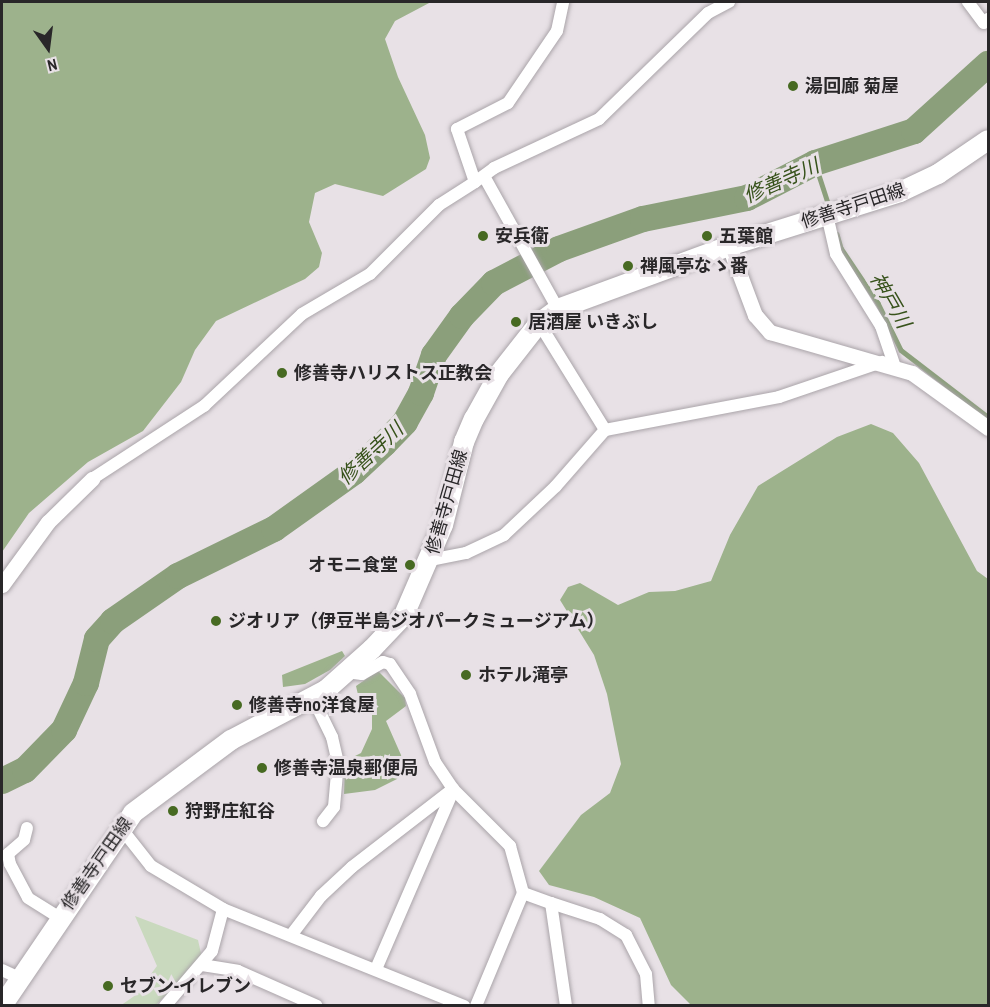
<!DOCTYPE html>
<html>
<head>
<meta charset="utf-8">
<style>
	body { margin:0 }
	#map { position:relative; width:990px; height:1007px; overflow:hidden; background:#e8e1e6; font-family:"Archivo Narrow","Noto Sans JP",sans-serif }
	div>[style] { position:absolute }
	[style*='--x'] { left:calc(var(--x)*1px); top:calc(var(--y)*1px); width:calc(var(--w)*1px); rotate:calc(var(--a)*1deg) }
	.green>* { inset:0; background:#c9d9be }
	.forest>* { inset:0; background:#9db28c }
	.stream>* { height:4.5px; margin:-2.25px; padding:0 2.25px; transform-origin:2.25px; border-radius:2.25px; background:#8b9f7b }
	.river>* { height:26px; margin:-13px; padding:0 13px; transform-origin:13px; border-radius:13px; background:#8b9f7b }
	.roads { filter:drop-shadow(0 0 2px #aaa4a9) drop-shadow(0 0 2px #aaa4a9) }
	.minor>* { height:12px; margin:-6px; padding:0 6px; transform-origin:6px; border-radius:6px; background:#fff }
	.tertiary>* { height:15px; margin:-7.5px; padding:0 7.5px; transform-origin:7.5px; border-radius:7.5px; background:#fff }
	.primary>* { height:20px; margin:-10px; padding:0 10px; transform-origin:10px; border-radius:10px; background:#fff }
	.dots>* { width:16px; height:16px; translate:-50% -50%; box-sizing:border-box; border:3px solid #e8e1e6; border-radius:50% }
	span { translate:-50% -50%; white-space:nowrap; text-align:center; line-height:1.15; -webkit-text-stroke:6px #e8e1e6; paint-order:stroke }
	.poi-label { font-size:18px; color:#292729; font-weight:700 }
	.left { translate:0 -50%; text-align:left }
	.right { translate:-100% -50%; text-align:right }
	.street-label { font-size:18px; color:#292729 }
	.water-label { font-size:20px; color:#37521b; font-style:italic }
	.frame { position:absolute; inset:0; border:3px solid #292729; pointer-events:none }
	.north { position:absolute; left:18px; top:18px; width:60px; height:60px; -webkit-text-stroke:4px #e8e1e6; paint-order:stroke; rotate:166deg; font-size:16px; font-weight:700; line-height:24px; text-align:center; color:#292729 }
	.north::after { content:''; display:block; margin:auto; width:21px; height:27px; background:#292729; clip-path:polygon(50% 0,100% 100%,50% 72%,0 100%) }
</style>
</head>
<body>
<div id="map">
	<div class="green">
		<div style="clip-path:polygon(135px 916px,198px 940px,202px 958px,156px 1005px,120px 1006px,150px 985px,145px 982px,157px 966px)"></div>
	</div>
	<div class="forest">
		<div style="clip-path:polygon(2px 2px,431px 2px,395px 21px,385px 39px,398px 77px,425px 135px,430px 158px,426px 169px,383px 196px,335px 184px,315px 193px,309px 222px,322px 253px,319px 267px,305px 279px,216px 321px,195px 350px,181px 382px,143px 431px,88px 462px,29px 513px,2px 552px)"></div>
		<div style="clip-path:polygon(871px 424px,893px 433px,919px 463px,977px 571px,988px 579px,988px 1005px,691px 1005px,671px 985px,640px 918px,594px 897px,549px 885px,539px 871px,581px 815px,610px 793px,621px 764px,607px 694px,594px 655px,560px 600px,568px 587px,580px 583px,618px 605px,649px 592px,675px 591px,711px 581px,730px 535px,758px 486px,837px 437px)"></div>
		<div style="clip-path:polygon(342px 651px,345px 656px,330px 670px,305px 684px,283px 687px,282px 675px)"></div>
		<div style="clip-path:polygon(378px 671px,405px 698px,406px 706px,386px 721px,401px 755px,405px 775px,375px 790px,344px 794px,345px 761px,361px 753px,372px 729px,372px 705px,359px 699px,356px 686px)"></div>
	</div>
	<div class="stream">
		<div style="--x:815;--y:163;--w:48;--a:71.9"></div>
		<div style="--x:837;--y:234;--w:15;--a:74"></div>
		<div style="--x:841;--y:248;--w:66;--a:56.1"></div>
		<div style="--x:878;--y:303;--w:52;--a:63.9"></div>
		<div style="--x:901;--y:350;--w:110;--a:37.6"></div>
	</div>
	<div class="river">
		<div style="--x:2;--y:781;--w:25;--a:-26"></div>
		<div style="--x:25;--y:770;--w:56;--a:-45.7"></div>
		<div style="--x:64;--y:730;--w:52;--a:-64.9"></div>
		<div style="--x:86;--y:683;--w:45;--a:-76"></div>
		<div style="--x:97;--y:639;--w:24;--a:-48"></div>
		<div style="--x:113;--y:621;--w:79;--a:-34.7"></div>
		<div style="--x:178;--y:576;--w:107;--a:-26.1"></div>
		<div style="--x:274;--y:529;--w:98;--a:-35.5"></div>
		<div style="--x:354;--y:472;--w:41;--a:-43"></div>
		<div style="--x:384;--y:444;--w:30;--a:-46"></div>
		<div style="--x:405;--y:422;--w:33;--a:-61"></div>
		<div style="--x:421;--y:393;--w:40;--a:-71.1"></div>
		<div style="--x:434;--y:355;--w:48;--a:-54.3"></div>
		<div style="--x:462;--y:316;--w:46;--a:-45.9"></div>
		<div style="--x:494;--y:283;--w:73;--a:-27.6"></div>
		<div style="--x:559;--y:249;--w:89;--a:-19.7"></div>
		<div style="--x:643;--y:219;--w:106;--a:-11.4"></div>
		<div style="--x:747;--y:198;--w:76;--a:-27.2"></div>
		<div style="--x:815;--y:163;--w:104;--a:-17.9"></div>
		<div style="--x:914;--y:131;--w:100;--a:-42.2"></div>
	</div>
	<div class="roads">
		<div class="minor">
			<div style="--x:968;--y:2;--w:26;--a:53"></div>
			<div style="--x:984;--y:23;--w:6;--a:-45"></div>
			<div style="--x:485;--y:178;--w:150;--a:60.9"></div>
			<div style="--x:475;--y:182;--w:24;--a:-36"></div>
			<div style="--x:494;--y:168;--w:116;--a:-25"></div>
			<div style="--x:599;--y:119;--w:152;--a:-44.2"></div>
			<div style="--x:708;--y:13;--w:24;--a:-28"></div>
			<div style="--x:827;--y:215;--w:40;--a:77"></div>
			<div style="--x:836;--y:254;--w:85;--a:58"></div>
			<div style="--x:881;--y:326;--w:43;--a:71.1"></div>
			<div style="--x:539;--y:323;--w:126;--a:58.3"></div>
			<div style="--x:92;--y:479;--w:134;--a:-33.1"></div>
			<div style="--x:204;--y:406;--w:134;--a:-43.2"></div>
			<div style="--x:302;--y:314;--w:79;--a:-30.5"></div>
			<div style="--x:370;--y:274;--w:98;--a:-45"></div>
			<div style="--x:439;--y:205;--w:43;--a:-32.6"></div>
			<div style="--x:475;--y:182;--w:56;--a:-108.8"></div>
			<div style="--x:457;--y:129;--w:57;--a:-27"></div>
			<div style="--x:508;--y:103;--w:87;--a:-55.8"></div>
			<div style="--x:557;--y:31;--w:30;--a:-78"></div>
			<div style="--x:430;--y:560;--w:37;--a:-11"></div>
			<div style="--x:466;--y:553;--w:42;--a:-25.3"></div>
			<div style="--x:504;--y:535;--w:71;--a:-43.3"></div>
			<div style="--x:556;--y:486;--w:74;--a:-48.8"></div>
			<div style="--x:605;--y:430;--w:177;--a:-10.7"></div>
			<div style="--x:779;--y:397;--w:109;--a:-18.8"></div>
			<div style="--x:346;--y:672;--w:16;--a:7"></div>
			<div style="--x:362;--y:674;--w:24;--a:-30"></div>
			<div style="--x:383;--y:662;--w:7;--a:16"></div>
			<div style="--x:390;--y:664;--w:36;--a:56"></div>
			<div style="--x:410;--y:694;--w:72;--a:69.8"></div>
			<div style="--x:435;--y:762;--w:32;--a:56"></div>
			<div style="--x:453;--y:789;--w:81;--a:45"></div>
			<div style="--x:510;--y:846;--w:49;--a:74.5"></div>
			<div style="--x:523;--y:893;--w:122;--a:112.6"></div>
			<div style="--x:312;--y:696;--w:46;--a:64"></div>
			<div style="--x:332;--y:737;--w:26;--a:77"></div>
			<div style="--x:338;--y:762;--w:45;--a:95.1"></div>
			<div style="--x:334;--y:807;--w:18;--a:128"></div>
			<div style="--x:27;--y:828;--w:12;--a:104"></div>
			<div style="--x:24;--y:840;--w:21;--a:139"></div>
			<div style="--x:8;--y:854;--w:10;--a:79"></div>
			<div style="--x:10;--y:864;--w:38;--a:62"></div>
			<div style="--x:28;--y:898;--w:38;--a:32"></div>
			<div style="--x:121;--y:828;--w:48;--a:51.7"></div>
			<div style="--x:151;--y:866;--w:84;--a:30.8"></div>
			<div style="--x:223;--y:909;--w:260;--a:21.9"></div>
			<div style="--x:523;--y:893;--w:30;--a:20"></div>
			<div style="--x:551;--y:903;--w:104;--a:81.7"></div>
			<div style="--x:551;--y:903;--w:52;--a:18.1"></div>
			<div style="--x:600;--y:919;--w:31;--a:32"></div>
			<div style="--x:626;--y:935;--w:44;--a:62.9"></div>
			<div style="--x:646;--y:974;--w:32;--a:85"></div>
			<div style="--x:292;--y:934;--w:48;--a:-52.7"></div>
			<div style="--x:321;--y:896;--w:42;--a:-43.1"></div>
			<div style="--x:352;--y:867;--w:128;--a:-37.7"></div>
			<div style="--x:202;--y:965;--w:36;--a:9"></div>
			<div style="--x:238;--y:971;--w:86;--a:23.9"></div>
			<div style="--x:376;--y:969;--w:194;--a:-66.6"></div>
			<div style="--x:2;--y:970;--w:19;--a:25"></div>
			<div style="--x:165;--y:1006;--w:72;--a:-49.5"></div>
			<div style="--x:212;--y:951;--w:43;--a:-75.3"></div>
		</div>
		<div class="tertiary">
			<div style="--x:729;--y:246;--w:74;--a:69.4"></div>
			<div style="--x:755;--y:315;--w:23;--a:49"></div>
			<div style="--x:770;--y:332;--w:148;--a:16.1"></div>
			<div style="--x:912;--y:373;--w:94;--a:35.9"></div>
			<div style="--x:2;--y:585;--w:78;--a:-53.9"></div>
			<div style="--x:48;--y:522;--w:62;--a:-44.3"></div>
		</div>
		<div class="primary">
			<div style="--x:2;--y:1006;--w:233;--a:-55.8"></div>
			<div style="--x:133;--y:813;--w:122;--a:-36.7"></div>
			<div style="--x:231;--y:740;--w:107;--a:-27.8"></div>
			<div style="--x:326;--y:690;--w:62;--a:-41.7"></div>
			<div style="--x:372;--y:649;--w:47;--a:-46.7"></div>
			<div style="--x:404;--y:615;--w:98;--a:-66.6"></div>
			<div style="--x:443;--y:525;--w:86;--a:-75.8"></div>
			<div style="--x:464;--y:442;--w:25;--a:-67"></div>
			<div style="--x:474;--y:419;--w:51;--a:-60.9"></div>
			<div style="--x:499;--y:374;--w:65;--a:-51.9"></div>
			<div style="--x:539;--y:323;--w:24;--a:-36"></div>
			<div style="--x:558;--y:309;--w:182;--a:-20.2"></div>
			<div style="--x:729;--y:246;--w:179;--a:-17.5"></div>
			<div style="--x:900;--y:192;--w:42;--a:-25.3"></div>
			<div style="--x:938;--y:174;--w:60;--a:-34.2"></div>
		</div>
	</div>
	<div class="dots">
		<div style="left:793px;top:86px;background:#476a22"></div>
		<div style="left:483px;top:236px;background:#476a22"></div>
		<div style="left:707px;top:236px;background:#476a22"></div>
		<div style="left:628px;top:266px;background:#476a22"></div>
		<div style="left:516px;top:322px;background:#476a22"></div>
		<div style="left:282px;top:373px;background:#476a22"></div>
		<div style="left:410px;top:565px;background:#476a22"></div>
		<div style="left:216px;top:621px;background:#476a22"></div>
		<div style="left:466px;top:675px;background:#476a22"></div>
		<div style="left:237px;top:705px;background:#476a22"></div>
		<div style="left:262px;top:768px;background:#476a22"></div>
		<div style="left:173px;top:811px;background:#476a22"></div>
		<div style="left:108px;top:986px;background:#476a22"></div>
	</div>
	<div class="poi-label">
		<span class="left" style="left:805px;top:86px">湯回廊 菊屋</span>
		<span class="left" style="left:495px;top:236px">安兵衛</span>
		<span class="left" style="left:719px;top:236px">五葉館</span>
		<span class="left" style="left:640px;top:266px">禅風亭なゝ番</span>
		<span class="left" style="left:528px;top:322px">居酒屋 いきぶし</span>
		<span class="left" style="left:294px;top:373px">修善寺ハリストス正教会</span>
		<span class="right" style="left:398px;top:565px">オモニ食堂</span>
		<span class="left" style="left:228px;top:621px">ジオリア（伊豆半島ジオパークミュージアム）</span>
		<span class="left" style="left:478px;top:675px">ホテル滝亭</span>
		<span class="left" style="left:249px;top:705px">修善寺no洋食屋</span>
		<span class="left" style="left:274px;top:768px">修善寺温泉郵便局</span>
		<span class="left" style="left:185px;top:811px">狩野庄紅谷</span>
		<span class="left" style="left:120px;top:986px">セブン-イレブン</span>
	</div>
	<div class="street-label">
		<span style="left:853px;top:206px;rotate:-18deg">修善寺戸田線</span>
		<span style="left:447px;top:502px;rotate:-74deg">修善寺戸田線</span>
		<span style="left:97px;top:864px;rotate:-55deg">修善寺戸田線</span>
	</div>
	<div class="water-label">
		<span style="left:781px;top:180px;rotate:-24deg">修善寺川</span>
		<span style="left:891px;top:300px;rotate:60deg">神戸川</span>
		<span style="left:370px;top:453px;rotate:-43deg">修善寺川</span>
	</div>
	<div class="frame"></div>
	<div class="north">N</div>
</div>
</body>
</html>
